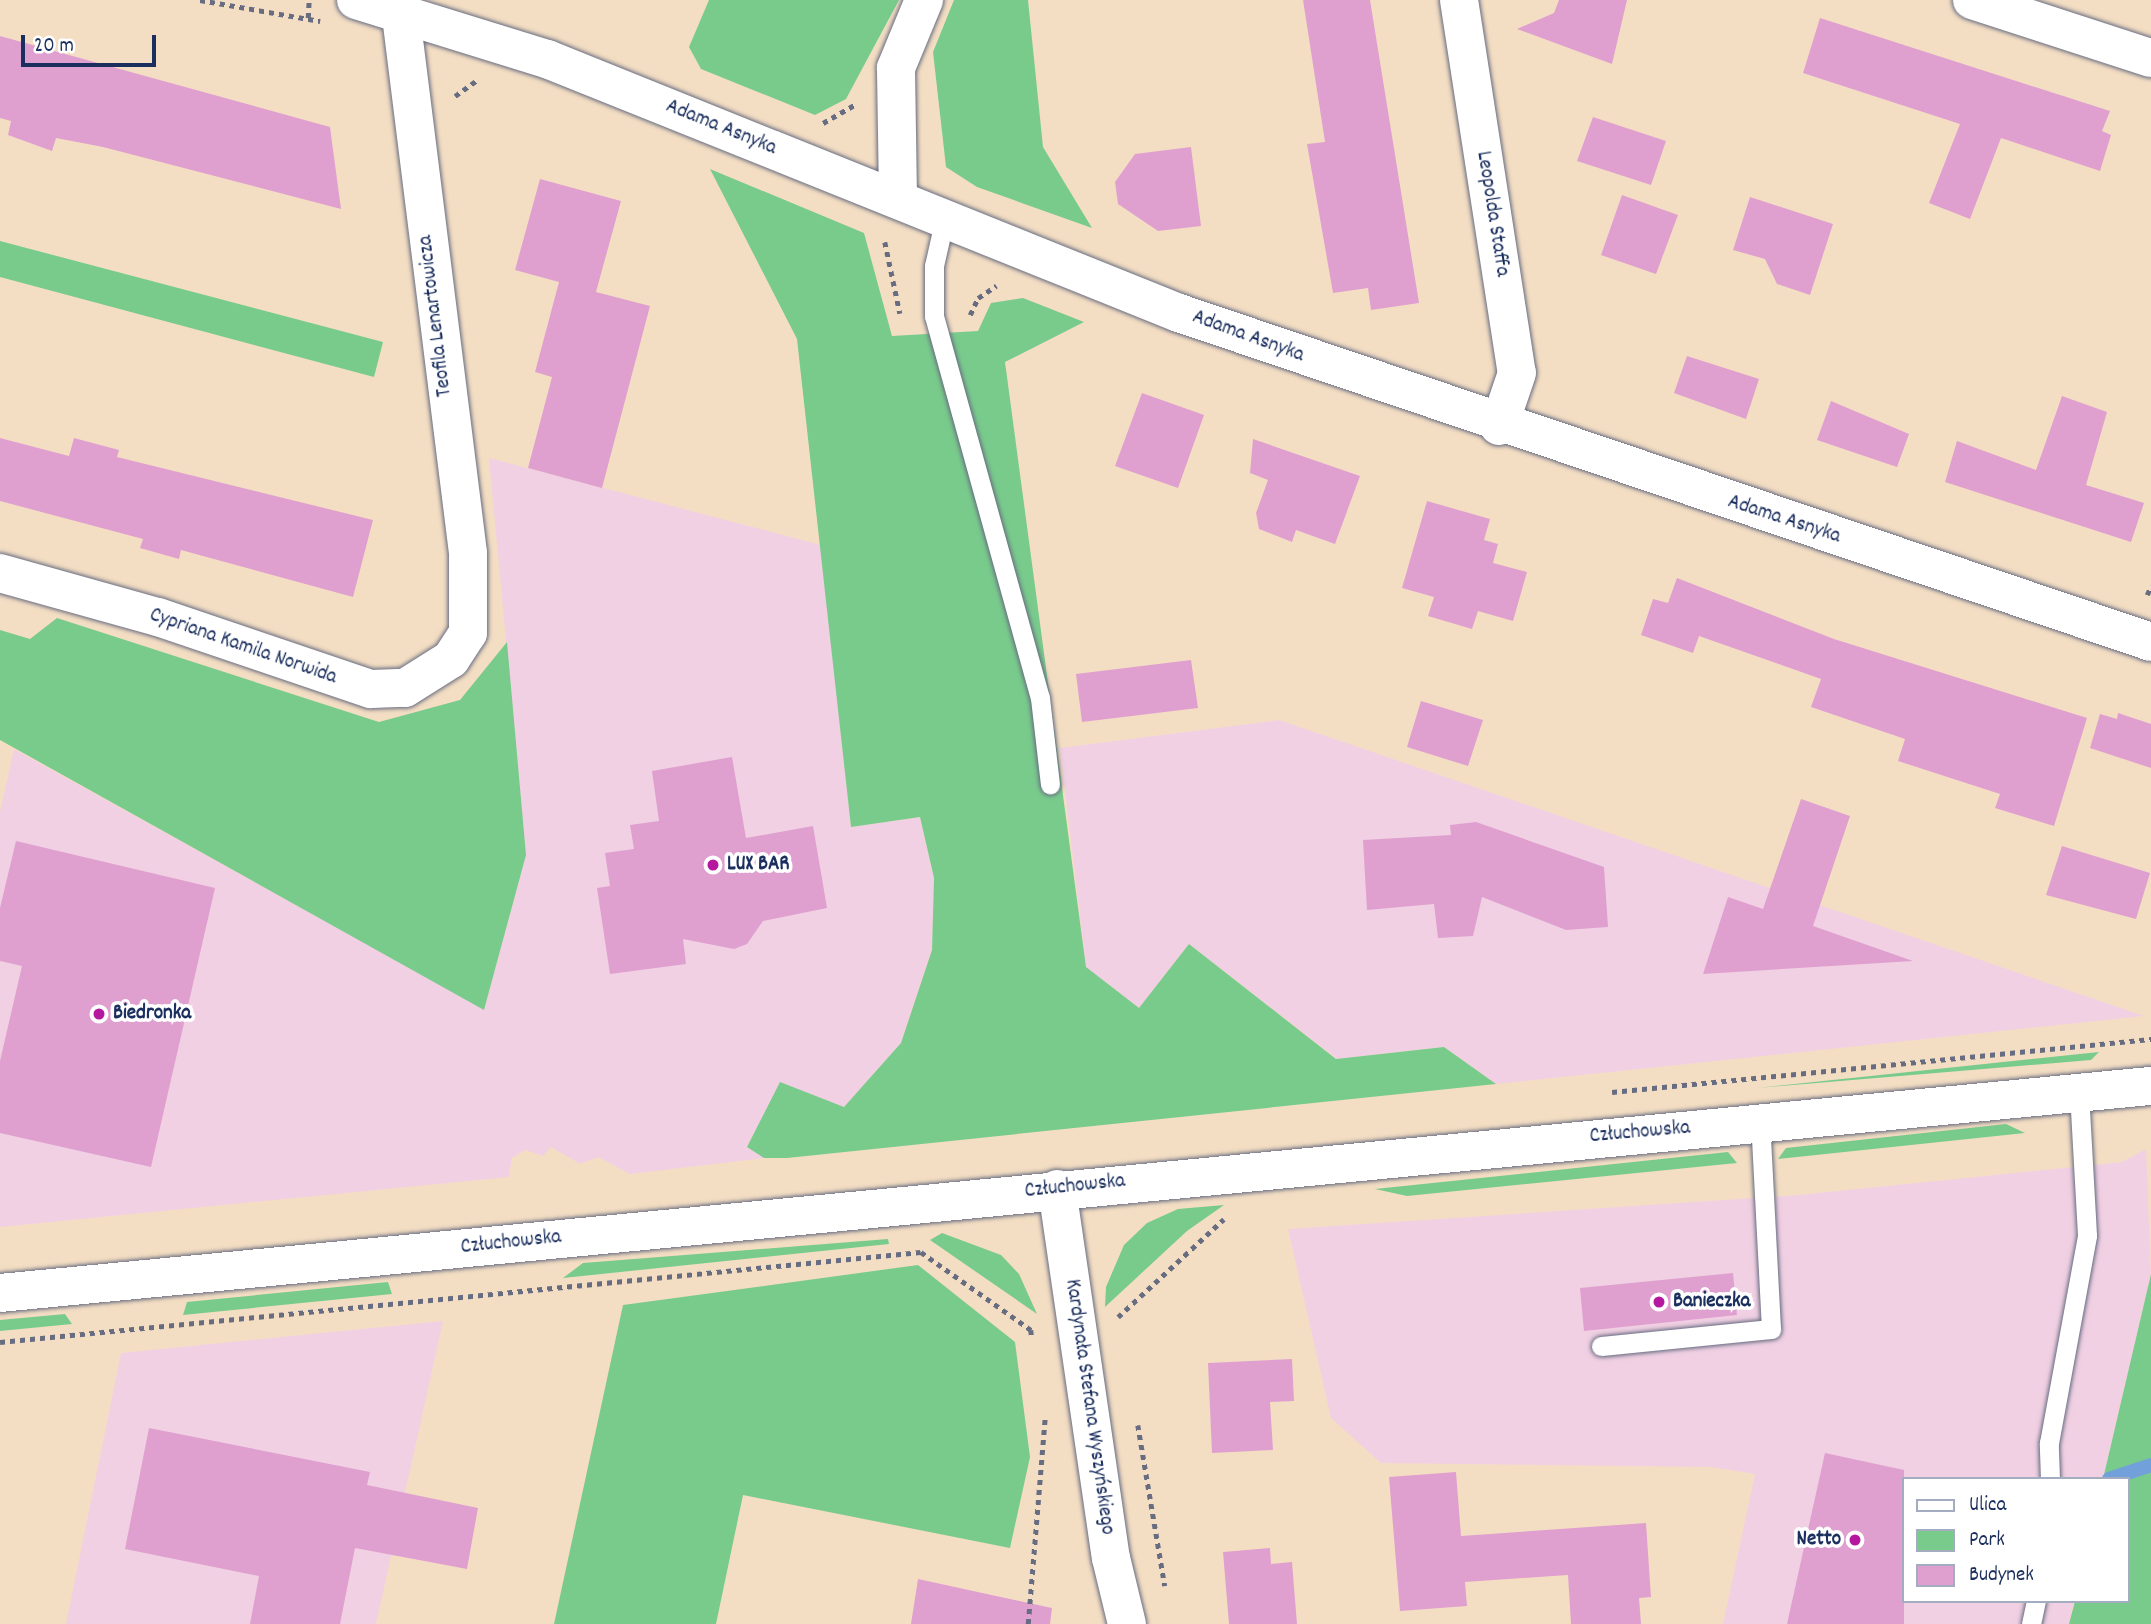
<!DOCTYPE html>
<html>
<head>
<meta charset="utf-8">
<style>
	body { margin:0 }
	#map { position:relative; width:2151px; height:1624px; overflow:hidden; background:#f4dec3; font-family:Dekko,sans-serif }
	div>[style] { position:absolute }
	[style*='--x'] { left:calc(var(--x)*1px); top:calc(var(--y)*1px); width:calc(var(--w)*1px); rotate:calc(var(--a)*1deg) }
	.built>* { inset:0; background:#f1d0e3 }
	.green>* { inset:0; background:#79cb8c }
	.stream>* { height:14px; margin:-7px; padding:0 7px; transform-origin:7px; border-radius:7px; background:#72a0db }
	.building>* { inset:0; background:#dfa0cf }
	.path>* { height:4.5px; margin-top:-2.25px; transform-origin:0; background:repeating-linear-gradient(90deg,#676c81 0 5px,transparent 0 10px) }
	.roads { filter:drop-shadow(0 0 2px #676c81) drop-shadow(0 0 2px #676c81) }
	.service>* { height:19px; margin:-9.5px; padding:0 9.5px; transform-origin:9.5px; border-radius:9.5px; background:#fff }
	.minor>* { height:38px; margin:-19px; padding:0 19px; transform-origin:19px; border-radius:19px; background:#fff }
	.tertiary>* { height:38px; margin:-19px; padding:0 19px; transform-origin:19px; border-radius:19px; background:#fff }
	.secondary>* { height:38px; margin:-19px; padding:0 19px; transform-origin:19px; border-radius:19px; background:#fff }
	.dots>* { width:19px; height:19px; translate:-50% -50%; box-sizing:border-box; border:4px solid #fff; border-radius:50% }
	span { translate:-50% -50%; white-space:nowrap; text-align:center; line-height:1.15; -webkit-text-stroke:7px #fff; paint-order:stroke }
	.street-label { font-size:21px; color:#1b2f5e }
	.poi-label { font-size:21px; color:#1b2f5e; font-weight:700 }
	.left { translate:0 -50%; text-align:left }
	.right { translate:-100% -50%; text-align:right }
	.legend { position:absolute; left:1902px; top:1477px; width:228px; height:126px; box-sizing:border-box; background:#fff; border:2px solid #a4acbf; margin:0; padding:9px 12px; list-style:none; font-size:21px; color:#1b2f5e }
	.legend li { display:flex; align-items:center; gap:14px; height:35px }
	.legend b { width:35px; border:2px solid #a4acbf }
	.scale { position:absolute; left:21px; top:35px; width:135px; height:32px; box-sizing:border-box; border:4px solid #1b2f5e; border-top:0; padding-left:9px; font-size:21px; line-height:24px; white-space:nowrap; color:#1b2f5e; -webkit-text-stroke:5px #fff; paint-order:stroke }
</style>
</head>
<body>
<div id="map">
	<div class="built">
		<div style="clip-path:polygon(489px 458px,821px 545px,851px 827px,920px 817px,934px 878px,932px 950px,901px 1043px,844px 1107px,747px 1147px,764px 1158px,630px 1174px,598px 1157px,580px 1164px,551px 1147px,543px 1156px,525px 1150px,512px 1158px,509px 1177px,0 1227px,0 812px,14px 749px,484px 1009px,526px 855px)"></div>
		<div style="clip-path:polygon(1279px 720px,2144px 1016px,1496px 1084px,1444px 1047px,1337px 1059px,1189px 944px,1139px 1008px,1086px 967px,1060px 748px)"></div>
		<div style="clip-path:polygon(2146px 1149px,2151px 1274px,2103px 1479px,1904px 1479px,1904px 1601px,2074px 1601px,2069px 1624px,1723px 1624px,1755px 1474px,1711px 1467px,1381px 1463px,1331px 1418px,1288px 1229px,1799px 1195px,2122px 1162px)"></div>
		<div style="clip-path:polygon(443px 1321px,376px 1624px,66px 1624px,121px 1353px)"></div>
	</div>
	<div class="green">
		<div style="clip-path:polygon(709px 0,899px 0,846px 99px,815px 115px,701px 69px,689px 47px)"></div>
		<div style="clip-path:polygon(954px 0,1028px 0,1043px 147px,1092px 228px,977px 187px,946px 167px,933px 52px)"></div>
		<div style="clip-path:polygon(710px 169px,864px 233px,892px 336px,978px 331px,991px 303px,1023px 298px,1084px 322px,1005px 362px,1086px 967px,1139px 1008px,1189px 944px,1336px 1059px,1444px 1047px,1496px 1084px,787px 1158px,764px 1158px,747px 1147px,780px 1082px,844px 1107px,901px 1043px,932px 950px,934px 878px,920px 817px,851px 827px,797px 339px)"></div>
		<div style="clip-path:polygon(0 241px,383px 342px,374px 377px,0 277px)"></div>
		<div style="clip-path:polygon(57px 618px,379px 722px,460px 700px,507px 642px,526px 855px,484px 1010px,0 740px,0 630px,30px 639px)"></div>
		<div style="clip-path:polygon(2099px 1052px,2091px 1060px,1757px 1088px)"></div>
		<div style="clip-path:polygon(2006px 1124px,2025px 1133px,1778px 1159px,1786px 1148px)"></div>
		<div style="clip-path:polygon(1728px 1152px,1737px 1163px,1407px 1196px,1375px 1189px)"></div>
		<div style="clip-path:polygon(1224px 1205px,1187px 1231px,1105px 1307px,1106px 1287px,1124px 1245px,1147px 1223px,1178px 1209px)"></div>
		<div style="clip-path:polygon(942px 1233px,1001px 1255px,1019px 1274px,1037px 1314px,930px 1240px)"></div>
		<div style="clip-path:polygon(888px 1239px,889px 1244px,563px 1278px,583px 1263px)"></div>
		<div style="clip-path:polygon(918px 1265px,1015px 1342px,1030px 1457px,1010px 1548px,743px 1495px,716px 1624px,554px 1624px,623px 1305px)"></div>
		<div style="clip-path:polygon(2151px 1274px,2151px 1624px,2069px 1624px,2075px 1601px,2128px 1601px,2128px 1479px,2103px 1479px)"></div>
		<div style="clip-path:polygon(388px 1282px,392px 1294px,183px 1315px,187px 1302px)"></div>
		<div style="clip-path:polygon(65px 1314px,72px 1324px,0 1331px,0 1320px)"></div>
	</div>
	<div class="stream">
		<div style="--x:2109;--y:1479;--w:44;--a:-18.4"></div>
	</div>
	<div class="building">
		<div style="clip-path:polygon(1303px 0,1370px 0,1419px 303px,1371px 310px,1368px 288px,1333px 293px,1307px 144px,1325px 142px)"></div>
		<div style="clip-path:polygon(1559px 0,1627px 0,1612px 64px,1517px 29px,1554px 13px)"></div>
		<div style="clip-path:polygon(1820px 18px,2110px 111px,2102px 131px,2111px 135px,2100px 171px,2001px 138px,1970px 219px,1929px 203px,1960px 124px,1803px 73px)"></div>
		<div style="clip-path:polygon(0 36px,330px 127px,341px 209px,103px 147px,56px 138px,52px 151px,8px 135px,11px 121px,0 118px)"></div>
		<div style="clip-path:polygon(1593px 117px,1666px 141px,1651px 185px,1577px 161px)"></div>
		<div style="clip-path:polygon(1191px 147px,1201px 226px,1158px 231px,1118px 204px,1115px 182px,1135px 154px)"></div>
		<div style="clip-path:polygon(540px 179px,621px 201px,596px 292px,650px 306px,602px 488px,528px 468px,552px 377px,535px 372px,559px 282px,515px 270px)"></div>
		<div style="clip-path:polygon(1622px 195px,1678px 215px,1656px 274px,1601px 255px)"></div>
		<div style="clip-path:polygon(1750px 197px,1833px 224px,1810px 295px,1777px 284px,1765px 259px,1733px 250px)"></div>
		<div style="clip-path:polygon(1687px 356px,1759px 379px,1746px 419px,1674px 393px)"></div>
		<div style="clip-path:polygon(1142px 393px,1204px 415px,1178px 488px,1115px 466px)"></div>
		<div style="clip-path:polygon(2062px 396px,2107px 412px,2086px 485px,2144px 503px,2131px 542px,1945px 482px,1957px 441px,2036px 470px)"></div>
		<div style="clip-path:polygon(1831px 401px,1909px 434px,1897px 467px,1817px 440px)"></div>
		<div style="clip-path:polygon(0 438px,69px 456px,74px 438px,119px 450px,117px 457px,373px 520px,353px 597px,181px 550px,179px 559px,140px 548px,143px 539px,0 501px)"></div>
		<div style="clip-path:polygon(1253px 439px,1360px 476px,1335px 544px,1296px 530px,1292px 542px,1259px 529px,1256px 513px,1268px 480px,1250px 473px)"></div>
		<div style="clip-path:polygon(1427px 501px,1490px 519px,1484px 540px,1498px 544px,1493px 563px,1527px 572px,1513px 621px,1478px 611px,1472px 629px,1428px 616px,1434px 597px,1402px 588px)"></div>
		<div style="clip-path:polygon(1677px 578px,1834px 639px,2087px 718px,2054px 826px,1995px 808px,2000px 794px,1898px 761px,1905px 739px,1811px 707px,1821px 679px,1699px 636px,1693px 653px,1641px 635px,1653px 599px,1668px 603px)"></div>
		<div style="clip-path:polygon(1191px 660px,1198px 708px,1082px 722px,1076px 674px)"></div>
		<div style="clip-path:polygon(1421px 701px,1483px 720px,1468px 766px,1407px 747px)"></div>
		<div style="clip-path:polygon(2118px 713px,2151px 724px,2151px 768px,2090px 748px,2100px 714px,2117px 719px)"></div>
		<div style="clip-path:polygon(732px 757px,746px 838px,813px 826px,827px 908px,763px 921px,747px 944px,734px 949px,683px 939px,686px 964px,610px 974px,597px 888px,610px 886px,605px 853px,634px 849px,630px 825px,659px 821px,652px 771px)"></div>
		<div style="clip-path:polygon(1801px 799px,1850px 816px,1813px 926px,1913px 961px,1703px 974px,1728px 897px,1763px 909px)"></div>
		<div style="clip-path:polygon(1476px 822px,1604px 867px,1608px 927px,1566px 930px,1482px 897px,1473px 936px,1438px 938px,1434px 904px,1367px 910px,1363px 840px,1451px 835px,1450px 825px)"></div>
		<div style="clip-path:polygon(16px 841px,215px 888px,151px 1167px,0 1133px,0 1061px,22px 966px,0 961px,0 908px)"></div>
		<div style="clip-path:polygon(2062px 846px,2150px 873px,2136px 919px,2046px 895px)"></div>
		<div style="clip-path:polygon(1733px 1273px,1737px 1315px,1584px 1331px,1580px 1288px)"></div>
		<div style="clip-path:polygon(1292px 1359px,1294px 1401px,1270px 1402px,1273px 1450px,1212px 1453px,1208px 1363px)"></div>
		<div style="clip-path:polygon(149px 1428px,370px 1472px,367px 1485px,478px 1508px,467px 1569px,355px 1548px,340px 1624px,250px 1624px,259px 1576px,125px 1549px)"></div>
		<div style="clip-path:polygon(1825px 1453px,1904px 1470px,1904px 1624px,1787px 1624px)"></div>
		<div style="clip-path:polygon(1456px 1472px,1461px 1536px,1646px 1523px,1651px 1597px,1639px 1598px,1641px 1624px,1571px 1624px,1568px 1575px,1465px 1582px,1467px 1606px,1400px 1611px,1389px 1477px)"></div>
		<div style="clip-path:polygon(1270px 1548px,1271px 1564px,1292px 1562px,1297px 1624px,1229px 1624px,1223px 1552px)"></div>
		<div style="clip-path:polygon(918px 1579px,1052px 1608px,1050px 1624px,911px 1624px)"></div>
	</div>
	<div class="path">
		<div style="--x:200;--y:0;--w:122;--a:9.9"></div>
		<div style="--x:308;--y:18;--w:18;--a:-87"></div>
		<div style="--x:455;--y:96;--w:26;--a:-36"></div>
		<div style="--x:823;--y:123;--w:36;--a:-30"></div>
		<div style="--x:885;--y:242;--w:73;--a:78.1"></div>
		<div style="--x:970;--y:315;--w:19;--a:-65"></div>
		<div style="--x:978;--y:298;--w:22;--a:-34"></div>
		<div style="--x:2147;--y:595;--w:10;--a:-66"></div>
		<div style="--x:1612;--y:1092;--w:542;--a:-5.62"></div>
		<div style="--x:1118;--y:1317;--w:144;--a:-42.8"></div>
		<div style="--x:0;--y:1342;--w:925;--a:-5.58"></div>
		<div style="--x:921;--y:1252;--w:135;--a:35.3"></div>
		<div style="--x:1031;--y:1330;--w:9;--a:84"></div>
		<div style="--x:1138;--y:1425;--w:163;--a:80.5"></div>
		<div style="--x:1028;--y:1624;--w:206;--a:-85.3"></div>
	</div>
	<div class="roads">
		<div class="service">
			<div style="--x:945;--y:217;--w:50;--a:102.7"></div>
			<div style="--x:934;--y:266;--w:50;--a:90"></div>
			<div style="--x:934;--y:316;--w:396;--a:74.5"></div>
			<div style="--x:1040;--y:698;--w:87;--a:83.4"></div>
			<div style="--x:1601;--y:1346;--w:171;--a:-5.7"></div>
			<div style="--x:1771;--y:1329;--w:207;--a:-93"></div>
			<div style="--x:2050;--y:1479;--w:36;--a:-92"></div>
			<div style="--x:2049;--y:1443;--w:211;--a:-79.6"></div>
			<div style="--x:2087;--y:1235;--w:141;--a:-93.2"></div>
			<div style="--x:2031;--y:1624;--w:24;--a:-78"></div>
		</div>
		<div class="minor">
			<div style="--x:356;--y:0;--w:200;--a:17.2"></div>
			<div style="--x:547;--y:59;--w:681;--a:21.9"></div>
			<div style="--x:1179;--y:313;--w:1026;--a:18.7"></div>
			<div style="--x:1459;--y:0;--w:377;--a:81.2"></div>
			<div style="--x:1517;--y:373;--w:56;--a:108.8"></div>
			<div style="--x:1972;--y:0;--w:188;--a:18"></div>
			<div style="--x:898;--y:197;--w:129;--a:-90.9"></div>
			<div style="--x:896;--y:68;--w:74;--a:-67.6"></div>
			<div style="--x:0;--y:573;--w:164;--a:15.6"></div>
			<div style="--x:158;--y:617;--w:225;--a:18.7"></div>
			<div style="--x:371;--y:689;--w:34;--a:-2"></div>
			<div style="--x:405;--y:688;--w:54;--a:-32.2"></div>
			<div style="--x:451;--y:659;--w:31;--a:-57"></div>
			<div style="--x:468;--y:633;--w:80;--a:-90"></div>
			<div style="--x:468;--y:553;--w:557;--a:-97.11"></div>
		</div>
		<div class="tertiary">
			<div style="--x:1057;--y:1189;--w:373;--a:81.7"></div>
			<div style="--x:1111;--y:1558;--w:68;--a:76.4"></div>
		</div>
		<div class="secondary">
			<div style="--x:0;--y:1293;--w:2161;--a:-5.5"></div>
		</div>
	</div>
	<div class="dots">
		<div style="left:713px;top:865px;background:#b5179e"></div>
		<div style="left:99px;top:1014px;background:#b5179e"></div>
		<div style="left:1659px;top:1302px;background:#b5179e"></div>
		<div style="left:1855px;top:1540px;background:#b5179e"></div>
	</div>
	<div class="street-label">
		<span style="left:721px;top:128px;rotate:22deg">Adama Asnyka</span>
		<span style="left:1492px;top:214px;rotate:81deg">Leopolda Staffa</span>
		<span style="left:436px;top:316px;rotate:-97deg">Teofila Lenartowicza</span>
		<span style="left:1248px;top:337px;rotate:20deg">Adama Asnyka</span>
		<span style="left:1784px;top:520px;rotate:18deg">Adama Asnyka</span>
		<span style="left:243px;top:647px;rotate:19deg">Cypriana Kamila Norwida</span>
		<span style="left:1640px;top:1133px;rotate:-5deg">Człuchowska</span>
		<span style="left:1075px;top:1187px;rotate:-6deg">Człuchowska</span>
		<span style="left:511px;top:1243px;rotate:-6deg">Człuchowska</span>
		<span style="left:1089px;top:1407px;rotate:82deg">Kardynała Stefana Wyszyńskiego</span>
	</div>
	<div class="poi-label">
		<span class="left" style="left:727px;top:865px">LUX BAR</span>
		<span class="left" style="left:113px;top:1014px">Biedronka</span>
		<span class="left" style="left:1673px;top:1302px">Banieczka</span>
		<span class="right" style="left:1841px;top:1540px">Netto</span>
	</div>
	<ul class="legend">
	<li><b style="height:9px;background:#fff"></b>Ulica</li>
	<li><b style="height:19px;background:#79cb8c"></b>Park</li>
	<li><b style="height:19px;background:#dfa0cf"></b>Budynek</li>
	</ul>
	<div class="scale">20 m</div>
</div>
</body>
</html>
